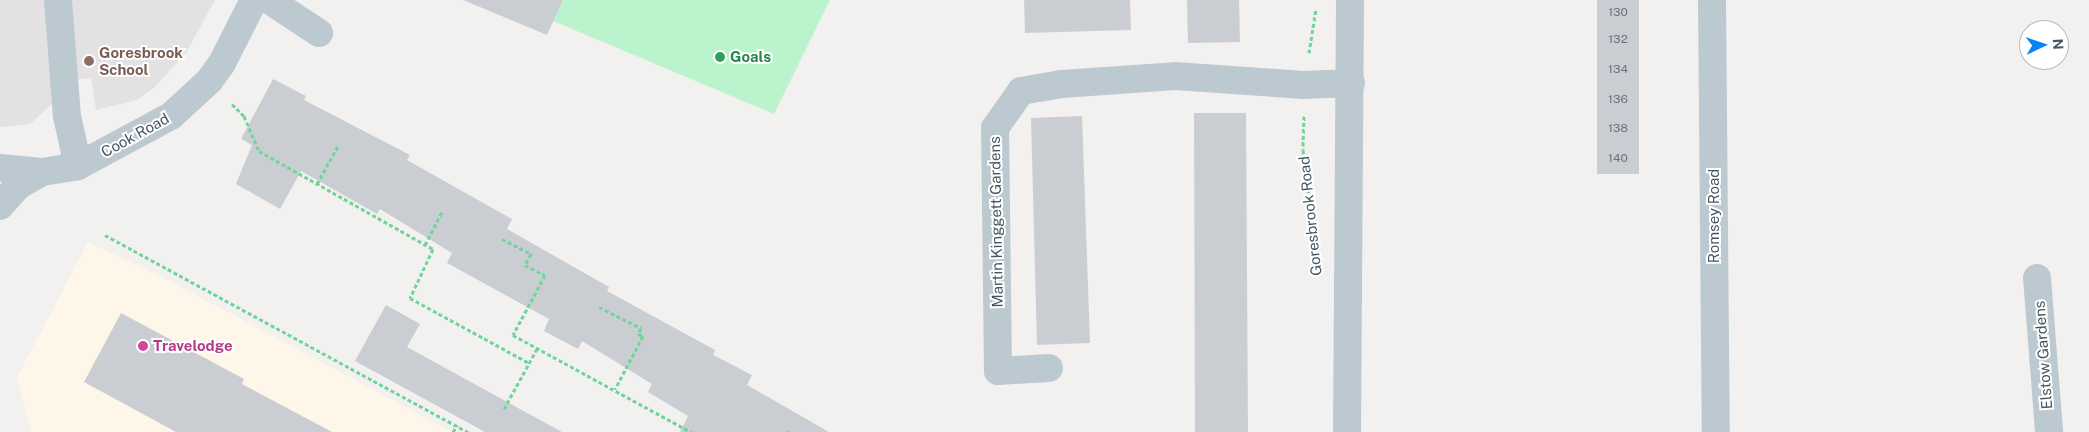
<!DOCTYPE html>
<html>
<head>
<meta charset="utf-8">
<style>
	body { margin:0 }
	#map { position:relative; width:2089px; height:432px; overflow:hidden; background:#f3f0f0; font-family:"Public Sans",sans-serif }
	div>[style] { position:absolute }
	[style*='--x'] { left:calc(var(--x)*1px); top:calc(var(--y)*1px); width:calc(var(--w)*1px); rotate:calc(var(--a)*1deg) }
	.commercial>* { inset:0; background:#fef6e9 }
	.education>* { inset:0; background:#e4e1e2 }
	.green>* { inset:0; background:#bbf4cc }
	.building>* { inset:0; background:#caced3 }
	.path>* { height:3px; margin-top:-1.5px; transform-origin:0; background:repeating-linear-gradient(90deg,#70d59a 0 4px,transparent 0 6.5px) }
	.minor>* { height:28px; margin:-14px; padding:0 14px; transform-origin:14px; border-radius:14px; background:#bdc9d1 }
	.dots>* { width:14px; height:14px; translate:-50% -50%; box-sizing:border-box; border:2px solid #fff; border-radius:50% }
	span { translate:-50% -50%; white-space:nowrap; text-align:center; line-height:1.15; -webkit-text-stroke:4px #fff; paint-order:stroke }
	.number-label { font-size:12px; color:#67747d }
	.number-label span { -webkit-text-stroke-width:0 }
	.education-label { font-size:15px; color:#785e54; font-weight:700 }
	.left { translate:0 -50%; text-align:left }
	.leisure-label { font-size:15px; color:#27864d; font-weight:700 }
	.street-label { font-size:15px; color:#465660 }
	.hotel-label { font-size:15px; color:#b23c85; font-weight:700 }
	.north { position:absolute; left:2019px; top:20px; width:50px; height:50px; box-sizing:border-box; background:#fff; border:1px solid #b5bbbf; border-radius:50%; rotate:87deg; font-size:14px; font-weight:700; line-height:20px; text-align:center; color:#465660 }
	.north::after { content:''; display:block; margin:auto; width:18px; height:22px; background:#0884f5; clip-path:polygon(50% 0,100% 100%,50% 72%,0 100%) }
</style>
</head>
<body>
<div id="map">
	<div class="commercial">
		<div style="clip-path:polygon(88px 242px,166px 279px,452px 432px,31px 432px,17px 378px)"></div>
	</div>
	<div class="education">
		<div style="clip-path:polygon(0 0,215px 0,187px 51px,155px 87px,137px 100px,96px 110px,91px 78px,51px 82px,52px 104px,30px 124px,0 127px)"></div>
	</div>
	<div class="green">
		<div style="clip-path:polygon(503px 0,830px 0,774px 114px)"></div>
	</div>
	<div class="building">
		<div style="clip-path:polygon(463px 0,563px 0,547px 35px)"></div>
		<div style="clip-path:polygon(1024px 0,1130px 0,1131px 30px,1025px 33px)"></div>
		<div style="clip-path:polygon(1187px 0,1239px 0,1240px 42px,1188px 43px)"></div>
		<div style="clip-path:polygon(1597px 0,1639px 0,1639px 174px,1597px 174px)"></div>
		<div style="clip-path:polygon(273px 79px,306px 96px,304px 100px,410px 155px,407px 160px,512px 219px,507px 229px,609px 287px,607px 291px,715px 350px,713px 355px,752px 375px,747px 385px,829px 432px,680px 432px,688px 416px,648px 392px,652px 384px,582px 341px,578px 349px,544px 331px,549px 319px,447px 263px,452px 253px,380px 209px,377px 214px,301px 171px,280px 209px,236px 184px,252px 145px,241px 139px)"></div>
		<div style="clip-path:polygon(1194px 113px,1246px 113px,1248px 432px,1195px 432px)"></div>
		<div style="clip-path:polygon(1082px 116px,1090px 343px,1037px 345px,1031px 118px)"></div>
		<div style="clip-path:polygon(386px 305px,420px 324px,407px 347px,562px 432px,485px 432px,355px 361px)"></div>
		<div style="clip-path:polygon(121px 313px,244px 379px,242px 384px,332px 432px,176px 432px,84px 382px)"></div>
	</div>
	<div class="path">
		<div style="--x:1309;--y:53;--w:45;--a:-81"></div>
		<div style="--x:232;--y:104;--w:17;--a:45"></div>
		<div style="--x:244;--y:116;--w:38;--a:67"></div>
		<div style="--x:259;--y:151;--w:200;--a:29.4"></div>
		<div style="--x:433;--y:249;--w:54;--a:115.1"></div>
		<div style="--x:410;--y:298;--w:136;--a:28.6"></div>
		<div style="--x:1304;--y:116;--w:34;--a:92"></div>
		<div style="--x:1303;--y:150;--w:83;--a:82.4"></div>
		<div style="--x:317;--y:184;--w:43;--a:-61.1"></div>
		<div style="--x:105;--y:235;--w:413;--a:28.5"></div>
		<div style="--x:502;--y:239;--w:33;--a:27"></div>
		<div style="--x:531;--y:254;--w:13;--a:119"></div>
		<div style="--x:525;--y:265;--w:22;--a:27"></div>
		<div style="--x:545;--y:275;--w:68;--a:118.1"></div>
		<div style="--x:513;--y:335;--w:203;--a:28.6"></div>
		<div style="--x:425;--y:245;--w:37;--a:-63"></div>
		<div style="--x:599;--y:307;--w:47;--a:26.6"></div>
		<div style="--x:641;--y:328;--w:7;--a:117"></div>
		<div style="--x:638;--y:334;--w:5;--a:22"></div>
		<div style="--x:643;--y:336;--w:60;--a:117.8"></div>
		<div style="--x:504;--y:409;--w:71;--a:-61.3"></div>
		<div style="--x:787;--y:431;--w:2;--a:27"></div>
		<div style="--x:453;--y:432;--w:8;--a:-60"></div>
	</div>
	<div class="minor">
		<div style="--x:58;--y:0;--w:116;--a:85.6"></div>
		<div style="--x:67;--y:116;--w:51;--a:77.6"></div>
		<div style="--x:269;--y:0;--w:60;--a:33.4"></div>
		<div style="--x:1712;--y:0;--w:432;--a:89.5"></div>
		<div style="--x:0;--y:168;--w:42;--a:5.4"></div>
		<div style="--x:0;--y:206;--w:27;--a:-48"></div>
		<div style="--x:18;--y:186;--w:28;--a:-30"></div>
		<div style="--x:42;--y:172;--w:36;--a:-9"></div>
		<div style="--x:78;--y:166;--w:106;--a:-28.3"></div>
		<div style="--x:171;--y:116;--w:52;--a:-42.6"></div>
		<div style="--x:209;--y:81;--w:22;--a:-54"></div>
		<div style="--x:222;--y:63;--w:71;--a:-63.1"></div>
		<div style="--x:2037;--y:278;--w:154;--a:85.5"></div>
		<div style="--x:1049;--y:368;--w:51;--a:176.6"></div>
		<div style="--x:998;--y:371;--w:243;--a:-90.7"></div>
		<div style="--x:995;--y:128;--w:45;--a:-54.9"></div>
		<div style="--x:1021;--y:91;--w:42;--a:-9.7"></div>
		<div style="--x:1062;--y:84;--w:113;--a:-4"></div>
		<div style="--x:1175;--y:76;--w:129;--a:4"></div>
		<div style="--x:1304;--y:85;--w:47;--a:-2.4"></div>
		<div style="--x:1347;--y:432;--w:432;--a:-89.6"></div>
	</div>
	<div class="dots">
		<div style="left:720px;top:57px;background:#2e9e5b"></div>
		<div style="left:89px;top:61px;background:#8d6e63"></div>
		<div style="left:143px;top:346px;background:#d1479c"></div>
	</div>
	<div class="number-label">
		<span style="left:1618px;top:13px">130</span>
		<span style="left:1618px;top:40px">132</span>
		<span style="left:1618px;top:70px">134</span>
		<span style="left:1618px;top:100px">136</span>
		<span style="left:1618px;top:129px">138</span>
		<span style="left:1618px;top:159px">140</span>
	</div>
	<div class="education-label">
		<span class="left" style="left:99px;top:61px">Goresbrook<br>School</span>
	</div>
	<div class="leisure-label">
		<span class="left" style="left:730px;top:57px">Goals</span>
	</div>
	<div class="street-label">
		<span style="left:135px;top:135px;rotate:-29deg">Cook Road</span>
		<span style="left:1310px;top:216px;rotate:-96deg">Goresbrook Road</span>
		<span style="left:1714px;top:216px;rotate:-90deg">Romsey Road</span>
		<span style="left:996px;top:222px;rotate:-91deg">Martin Kinggett Gardens</span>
		<span style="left:2043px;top:355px;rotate:-94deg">Elstow Gardens</span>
	</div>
	<div class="hotel-label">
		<span class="left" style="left:153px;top:346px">Travelodge</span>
	</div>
	<div class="north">N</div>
</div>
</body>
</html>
